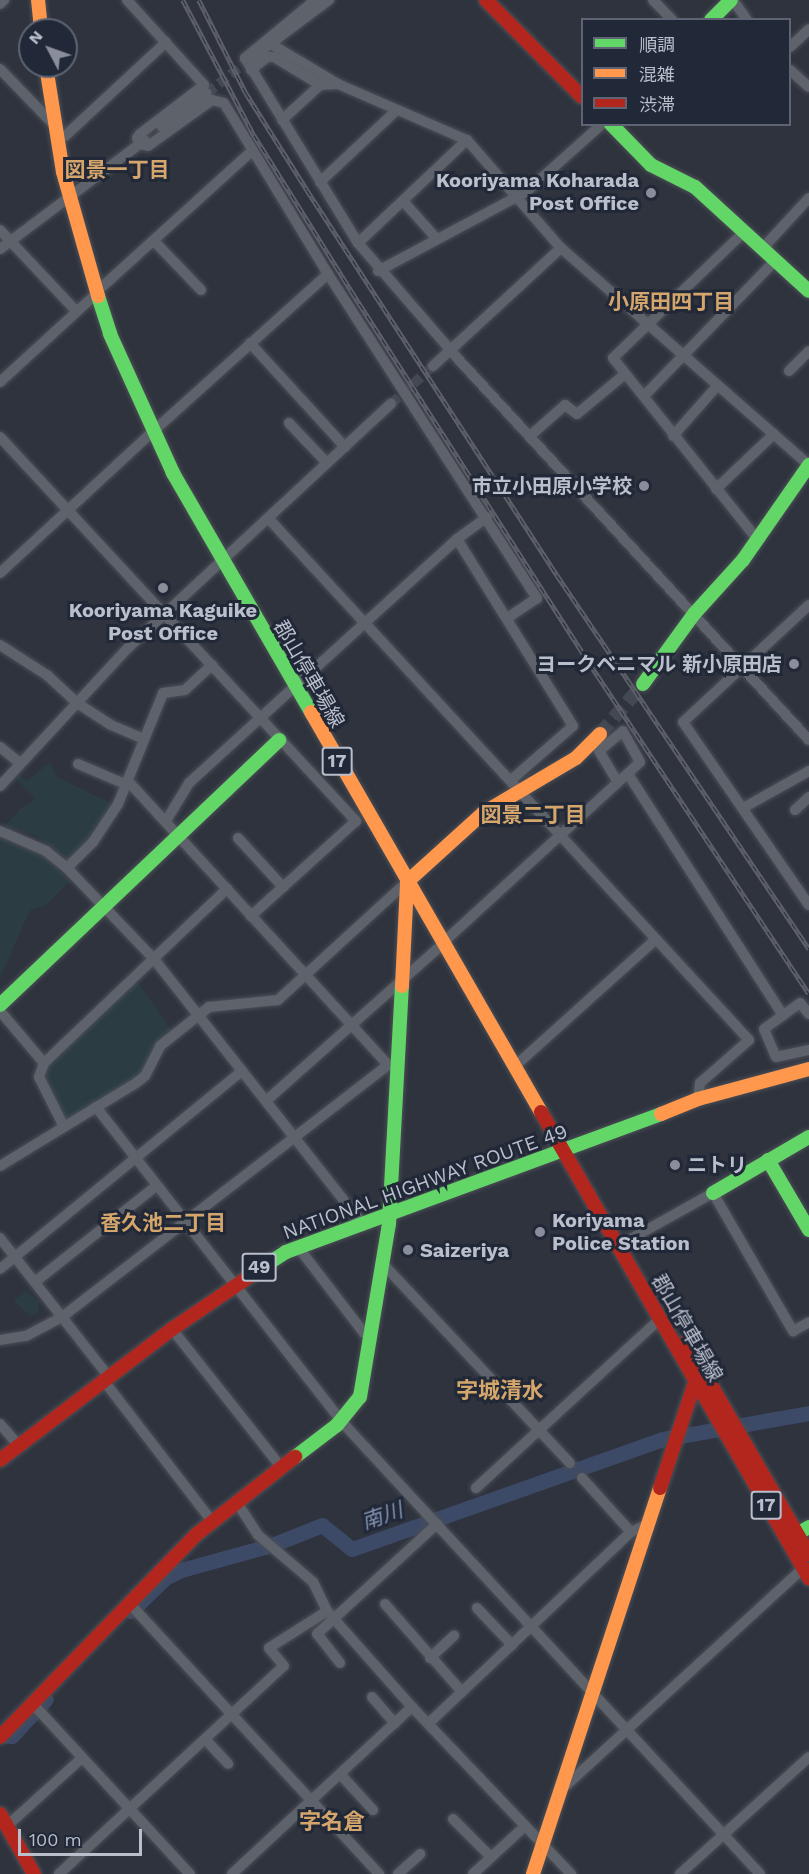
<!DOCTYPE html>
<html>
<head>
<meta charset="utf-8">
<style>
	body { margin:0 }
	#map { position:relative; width:809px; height:1874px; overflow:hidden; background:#2e333d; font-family:"Work Sans","Noto Sans JP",sans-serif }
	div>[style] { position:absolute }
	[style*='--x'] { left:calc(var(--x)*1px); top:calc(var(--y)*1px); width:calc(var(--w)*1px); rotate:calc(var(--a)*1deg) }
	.green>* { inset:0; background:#2b3d43 }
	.river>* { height:15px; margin:-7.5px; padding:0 7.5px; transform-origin:7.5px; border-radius:7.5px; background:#3d4a67 }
	.street-tunnel>* { height:10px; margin-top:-5px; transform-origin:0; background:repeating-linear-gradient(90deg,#434852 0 10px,transparent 0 15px) }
	.secondary-tunnel>* { height:14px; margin-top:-7px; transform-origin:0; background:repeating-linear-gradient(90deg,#434852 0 14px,transparent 0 21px) }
	.roads { filter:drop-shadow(0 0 2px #4b4e56) drop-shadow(0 0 2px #4b4e56) }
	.street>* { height:10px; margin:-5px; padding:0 5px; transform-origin:5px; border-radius:5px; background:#5e626a }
	.fast>* { height:14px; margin:-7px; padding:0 7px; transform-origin:7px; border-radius:7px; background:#63d668 }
	.slow>* { height:14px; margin:-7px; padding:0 7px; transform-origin:7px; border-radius:7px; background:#ff974d }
	.jam>* { height:14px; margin:-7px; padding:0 7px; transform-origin:7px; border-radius:7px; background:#b3261e }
	.rail>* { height:4.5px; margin-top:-2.25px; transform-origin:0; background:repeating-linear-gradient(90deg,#212838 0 7px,#5d6068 0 14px); box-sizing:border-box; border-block:2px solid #5d6068 }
	.dots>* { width:16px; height:16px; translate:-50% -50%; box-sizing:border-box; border:3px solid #212838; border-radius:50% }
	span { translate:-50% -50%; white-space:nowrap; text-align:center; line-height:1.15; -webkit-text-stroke:6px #212838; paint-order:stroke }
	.shield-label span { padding:2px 4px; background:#212838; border:2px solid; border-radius:4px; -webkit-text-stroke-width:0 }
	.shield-label { font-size:18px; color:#babfcc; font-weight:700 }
	.poi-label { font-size:20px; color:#babfcc; font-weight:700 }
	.right { translate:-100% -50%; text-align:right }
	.left { translate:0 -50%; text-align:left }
	.street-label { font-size:20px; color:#babfcc }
	.neighbourhood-label { font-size:21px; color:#d4a66c; font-weight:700 }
	.water-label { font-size:21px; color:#8291b2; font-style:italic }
	.quarter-label { font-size:22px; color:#d4a66c; font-weight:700 }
	.legend { position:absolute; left:581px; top:18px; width:210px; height:108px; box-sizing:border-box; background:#212838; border:2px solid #5e6473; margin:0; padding:8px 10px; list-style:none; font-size:18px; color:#babfcc }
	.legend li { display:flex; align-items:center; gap:12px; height:30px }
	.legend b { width:30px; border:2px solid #5e6473 }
	.north { position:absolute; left:18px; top:18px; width:60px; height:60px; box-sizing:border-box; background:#212838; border:2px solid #5e6473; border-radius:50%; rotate:311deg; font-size:16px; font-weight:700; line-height:24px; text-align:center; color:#babfcc }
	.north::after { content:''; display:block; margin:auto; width:21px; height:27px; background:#898e9a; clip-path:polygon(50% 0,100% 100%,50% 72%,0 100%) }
	.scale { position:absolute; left:18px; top:1829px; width:124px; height:27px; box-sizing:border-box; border:3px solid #babfcc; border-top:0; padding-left:8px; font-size:18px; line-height:21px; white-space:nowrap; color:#babfcc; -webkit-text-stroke:4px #212838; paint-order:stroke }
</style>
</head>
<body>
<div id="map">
	<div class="green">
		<div style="clip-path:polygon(50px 762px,57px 777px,114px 805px,72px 859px,66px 859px,37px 836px,5px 826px,21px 808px,36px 799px,15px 778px,18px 774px,27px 781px)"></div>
		<div style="clip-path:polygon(0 835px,41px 853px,70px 881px,46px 905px,30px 910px,0 978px)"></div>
		<div style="clip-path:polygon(137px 981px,172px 1031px,143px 1073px,67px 1122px,42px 1076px,43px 1070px)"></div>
		<div style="clip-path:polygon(26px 1291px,39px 1301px,38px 1312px,31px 1316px,13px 1301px)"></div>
	</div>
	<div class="river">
		<div style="--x:131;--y:1611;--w:47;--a:-44.1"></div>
		<div style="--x:165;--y:1578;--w:18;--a:-27"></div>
		<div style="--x:181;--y:1570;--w:94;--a:-15.4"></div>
		<div style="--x:272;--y:1545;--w:54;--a:-21.8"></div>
		<div style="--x:322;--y:1525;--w:38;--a:39"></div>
		<div style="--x:352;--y:1549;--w:330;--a:-19.5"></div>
		<div style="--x:663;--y:1439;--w:148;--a:-10.1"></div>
		<div style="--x:0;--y:1735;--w:12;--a:5"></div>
		<div style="--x:12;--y:1736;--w:50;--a:-47.4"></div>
	</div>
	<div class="street-tunnel">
		<div style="--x:207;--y:93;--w:55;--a:-38.3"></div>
		<div style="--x:391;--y:404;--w:57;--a:-42.1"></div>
	</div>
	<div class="secondary-tunnel">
		<div style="--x:600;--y:734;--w:66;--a:-49.3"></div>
	</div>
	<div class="roads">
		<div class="street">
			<div style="--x:127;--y:0;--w:115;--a:47.8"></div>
			<div style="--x:204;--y:85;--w:81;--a:142.6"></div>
			<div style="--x:140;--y:134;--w:5;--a:127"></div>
			<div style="--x:137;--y:138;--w:7;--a:63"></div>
			<div style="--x:140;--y:144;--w:8;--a:14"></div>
			<div style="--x:148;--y:146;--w:79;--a:-35.7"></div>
			<div style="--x:212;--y:100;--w:12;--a:14"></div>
			<div style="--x:224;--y:103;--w:200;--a:58.7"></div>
			<div style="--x:328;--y:274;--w:386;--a:57.2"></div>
			<div style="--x:537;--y:598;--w:36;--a:146"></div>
			<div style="--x:315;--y:0;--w:91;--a:140.4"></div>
			<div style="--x:245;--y:58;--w:217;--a:58.6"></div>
			<div style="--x:358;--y:243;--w:156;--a:49.2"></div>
			<div style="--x:460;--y:361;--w:515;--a:47.36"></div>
			<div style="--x:653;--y:0;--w:28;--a:46"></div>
			<div style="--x:733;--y:0;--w:24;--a:55"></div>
			<div style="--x:0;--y:4;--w:6;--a:-45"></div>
			<div style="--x:271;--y:44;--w:78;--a:30.8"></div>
			<div style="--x:338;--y:84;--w:141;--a:23.5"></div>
			<div style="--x:467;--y:140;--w:143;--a:49"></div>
			<div style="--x:561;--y:248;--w:330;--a:41.2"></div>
			<div style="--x:790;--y:47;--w:26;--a:-43"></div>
			<div style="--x:250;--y:59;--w:99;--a:-36.8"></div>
			<div style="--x:0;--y:69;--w:79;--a:46"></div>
			<div style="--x:251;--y:70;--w:21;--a:-39"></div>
			<div style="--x:267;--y:57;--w:7;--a:0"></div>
			<div style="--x:274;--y:57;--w:54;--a:31.3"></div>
			<div style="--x:320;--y:85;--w:18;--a:-3"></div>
			<div style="--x:790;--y:70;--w:25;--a:42"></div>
			<div style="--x:282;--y:120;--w:52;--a:-42.6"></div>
			<div style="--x:162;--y:127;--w:56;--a:-37.1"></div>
			<div style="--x:65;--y:136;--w:138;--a:-42.9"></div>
			<div style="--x:320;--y:182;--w:104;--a:-43.1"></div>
			<div style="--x:403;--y:201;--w:51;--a:48.2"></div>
			<div style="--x:0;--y:230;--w:111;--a:46.8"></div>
			<div style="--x:745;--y:231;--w:183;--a:136.1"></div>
			<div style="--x:613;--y:358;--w:233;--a:51.5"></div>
			<div style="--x:154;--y:241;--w:68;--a:46.2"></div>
			<div style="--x:358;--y:243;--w:150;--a:-43.4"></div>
			<div style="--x:763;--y:248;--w:68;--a:-47.4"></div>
			<div style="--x:0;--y:249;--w:181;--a:-36.9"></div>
			<div style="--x:378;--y:271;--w:168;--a:-28.1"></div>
			<div style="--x:526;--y:192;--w:102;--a:-41.8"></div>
			<div style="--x:103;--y:286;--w:201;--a:-42.2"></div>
			<div style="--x:250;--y:343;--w:141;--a:47.6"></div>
			<div style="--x:433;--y:366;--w:174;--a:-42.7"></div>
			<div style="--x:789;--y:371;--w:28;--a:-45"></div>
			<div style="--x:0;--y:382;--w:132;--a:-42.5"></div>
			<div style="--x:644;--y:396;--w:190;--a:-45.9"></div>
			<div style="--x:289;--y:423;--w:55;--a:46.5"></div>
			<div style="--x:158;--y:427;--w:229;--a:-42"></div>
			<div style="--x:530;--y:436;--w:47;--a:-41.5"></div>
			<div style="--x:565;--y:405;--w:15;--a:37"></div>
			<div style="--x:577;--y:414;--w:62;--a:-39.8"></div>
			<div style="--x:673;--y:436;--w:68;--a:-48.6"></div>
			<div style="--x:0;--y:437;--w:524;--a:47.17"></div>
			<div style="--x:356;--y:821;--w:142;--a:137.9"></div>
			<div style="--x:716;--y:489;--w:80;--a:-43.5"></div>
			<div style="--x:268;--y:518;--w:710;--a:47.34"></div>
			<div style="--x:749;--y:1040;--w:65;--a:138.7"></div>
			<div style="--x:700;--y:1083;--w:16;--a:97"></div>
			<div style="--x:457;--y:539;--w:220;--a:58.2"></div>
			<div style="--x:573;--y:726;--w:82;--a:138.9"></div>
			<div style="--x:0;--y:573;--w:207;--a:-42.8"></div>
			<div style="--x:809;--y:605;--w:172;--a:137.1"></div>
			<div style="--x:683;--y:722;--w:222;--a:55.5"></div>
			<div style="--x:0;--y:645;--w:56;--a:32.6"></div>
			<div style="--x:47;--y:675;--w:41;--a:43"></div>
			<div style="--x:77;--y:703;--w:40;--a:32.9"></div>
			<div style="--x:111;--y:725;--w:33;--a:23"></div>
			<div style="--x:300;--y:682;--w:212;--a:-42.3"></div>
			<div style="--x:457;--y:539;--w:37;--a:-36"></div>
			<div style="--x:0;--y:747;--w:26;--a:39"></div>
			<div style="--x:78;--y:764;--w:51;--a:23.1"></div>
			<div style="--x:628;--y:774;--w:287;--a:57.3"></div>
			<div style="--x:127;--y:780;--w:386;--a:47.5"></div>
			<div style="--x:388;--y:1065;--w:6;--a:9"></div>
			<div style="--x:0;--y:786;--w:188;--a:-47.2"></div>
			<div style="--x:128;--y:648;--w:359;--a:-42.9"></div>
			<div style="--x:743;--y:808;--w:76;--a:-29.3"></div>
			<div style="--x:795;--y:810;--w:19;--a:-43"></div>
			<div style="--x:166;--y:821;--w:44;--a:-58.8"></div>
			<div style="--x:189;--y:783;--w:142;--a:-42.4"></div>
			<div style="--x:0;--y:831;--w:50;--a:23.5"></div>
			<div style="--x:46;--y:851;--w:27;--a:39"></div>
			<div style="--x:67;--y:868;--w:126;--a:46.3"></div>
			<div style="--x:154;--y:959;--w:338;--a:51.8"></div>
			<div style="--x:238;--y:838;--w:67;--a:47.4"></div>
			<div style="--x:67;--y:868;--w:37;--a:-45"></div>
			<div style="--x:93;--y:842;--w:45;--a:-56.7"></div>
			<div style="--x:118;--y:804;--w:120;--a:-67.9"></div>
			<div style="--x:163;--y:693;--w:22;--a:-8"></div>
			<div style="--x:185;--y:690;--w:37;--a:-43"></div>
			<div style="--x:448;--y:938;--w:260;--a:-42.5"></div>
			<div style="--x:640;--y:762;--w:35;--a:-119"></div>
			<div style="--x:623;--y:731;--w:31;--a:140"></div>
			<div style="--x:599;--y:751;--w:35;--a:59"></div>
			<div style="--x:0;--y:1011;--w:68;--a:49.8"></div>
			<div style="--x:44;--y:1063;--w:253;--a:-43.6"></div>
			<div style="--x:809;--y:1014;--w:14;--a:-129"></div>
			<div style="--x:800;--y:1003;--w:44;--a:144.2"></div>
			<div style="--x:764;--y:1029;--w:30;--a:67"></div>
			<div style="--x:776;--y:1057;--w:34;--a:-12"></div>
			<div style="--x:44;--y:1063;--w:15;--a:110"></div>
			<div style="--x:39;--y:1077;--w:56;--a:63.4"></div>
			<div style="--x:514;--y:1067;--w:190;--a:-42"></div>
			<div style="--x:266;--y:1101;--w:237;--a:-41.6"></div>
			<div style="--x:96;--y:1107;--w:398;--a:52"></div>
			<div style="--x:341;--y:1421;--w:617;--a:47.23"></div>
			<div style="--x:0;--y:1166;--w:159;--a:-31.4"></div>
			<div style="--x:136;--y:1083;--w:11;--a:-38"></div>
			<div style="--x:145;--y:1076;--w:34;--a:-63"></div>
			<div style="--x:160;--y:1046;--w:63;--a:-38.5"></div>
			<div style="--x:209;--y:1007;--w:69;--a:-5.8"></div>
			<div style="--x:278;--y:1000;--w:175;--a:-42.5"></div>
			<div style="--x:0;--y:1238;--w:177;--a:51.9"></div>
			<div style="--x:627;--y:1241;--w:98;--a:-29.2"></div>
			<div style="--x:713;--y:1193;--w:160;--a:59.9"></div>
			<div style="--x:793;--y:1331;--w:18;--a:-29"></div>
			<div style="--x:298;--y:1247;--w:108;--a:52.5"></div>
			<div style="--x:364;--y:1333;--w:9;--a:27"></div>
			<div style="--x:383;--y:1264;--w:273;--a:46.8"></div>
			<div style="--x:0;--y:1269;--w:313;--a:-39.3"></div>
			<div style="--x:35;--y:1282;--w:154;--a:-38.4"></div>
			<div style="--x:172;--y:1329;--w:176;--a:51.7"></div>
			<div style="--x:0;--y:1340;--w:26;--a:-9"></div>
			<div style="--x:26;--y:1336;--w:41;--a:-27.8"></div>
			<div style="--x:62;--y:1317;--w:412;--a:-37.7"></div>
			<div style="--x:104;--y:1381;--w:177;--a:52.4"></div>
			<div style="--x:0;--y:1424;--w:29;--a:49"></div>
			<div style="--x:582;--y:1478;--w:73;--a:47.8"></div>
			<div style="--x:476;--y:1488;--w:251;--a:-42.6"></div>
			<div style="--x:236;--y:1501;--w:40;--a:57.1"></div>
			<div style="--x:258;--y:1535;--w:72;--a:40.5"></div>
			<div style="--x:313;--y:1582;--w:32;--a:64"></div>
			<div style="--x:327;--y:1611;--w:128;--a:48.5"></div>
			<div style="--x:412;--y:1707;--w:231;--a:46.4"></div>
			<div style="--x:129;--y:1603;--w:369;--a:47.3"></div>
			<div style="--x:385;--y:1604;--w:117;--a:48.8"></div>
			<div style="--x:477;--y:1608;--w:51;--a:46.6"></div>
			<div style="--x:430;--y:1658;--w:33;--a:-43"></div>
			<div style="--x:340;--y:1663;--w:37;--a:-128"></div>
			<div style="--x:317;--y:1634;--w:163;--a:-42.5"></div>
			<div style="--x:372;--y:1697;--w:35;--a:49"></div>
			<div style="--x:32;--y:1703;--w:233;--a:47.3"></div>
			<div style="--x:430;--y:1722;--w:277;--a:-43.4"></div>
			<div style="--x:631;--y:1532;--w:19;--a:-25"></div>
			<div style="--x:205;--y:1739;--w:34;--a:47"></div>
			<div style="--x:340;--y:1774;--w:49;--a:47.5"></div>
			<div style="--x:560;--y:1791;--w:330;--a:-42.5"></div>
			<div style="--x:453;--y:1819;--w:54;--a:45"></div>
			<div style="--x:7;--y:1826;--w:101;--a:-42.2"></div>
			<div style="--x:59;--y:1874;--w:306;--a:-42.8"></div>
			<div style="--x:284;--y:1666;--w:23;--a:-130"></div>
			<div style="--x:269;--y:1648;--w:69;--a:-32.5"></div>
			<div style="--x:232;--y:1874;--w:246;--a:-42.9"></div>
			<div style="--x:398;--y:1874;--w:30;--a:-42"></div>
			<div style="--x:473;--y:1874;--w:71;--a:-42.7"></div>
			<div style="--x:680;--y:1874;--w:174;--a:-42.2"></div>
		</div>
		<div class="fast">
			<div style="--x:711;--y:20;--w:28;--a:-45"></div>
			<div style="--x:611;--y:124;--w:57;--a:45.7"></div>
			<div style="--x:651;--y:165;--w:49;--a:26.6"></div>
			<div style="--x:695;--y:187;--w:154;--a:42.4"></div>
			<div style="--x:98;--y:296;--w:40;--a:72"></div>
			<div style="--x:110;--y:334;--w:153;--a:65.6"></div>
			<div style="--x:173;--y:473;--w:276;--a:60"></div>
			<div style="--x:643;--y:684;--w:87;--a:-53.9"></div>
			<div style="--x:694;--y:614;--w:73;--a:-47.8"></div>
			<div style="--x:743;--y:560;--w:116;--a:-55.2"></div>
			<div style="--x:0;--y:1005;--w:385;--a:-43.5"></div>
			<div style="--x:768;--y:1160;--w:81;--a:59.6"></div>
			<div style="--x:713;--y:1193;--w:111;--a:-30.3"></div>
			<div style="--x:266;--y:1265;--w:24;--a:-33"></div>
			<div style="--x:286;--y:1252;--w:400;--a:-20.2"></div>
			<div style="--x:295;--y:1457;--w:53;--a:-37.3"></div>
			<div style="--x:337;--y:1425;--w:36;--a:-51"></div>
			<div style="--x:360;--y:1397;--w:175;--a:-80.5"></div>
			<div style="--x:389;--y:1224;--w:238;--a:-86.9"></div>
			<div style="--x:797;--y:1534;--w:14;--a:-30"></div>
		</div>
		<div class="slow">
			<div style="--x:38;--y:0;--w:30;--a:84"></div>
			<div style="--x:46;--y:66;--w:107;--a:80.9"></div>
			<div style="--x:63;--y:172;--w:129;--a:74.2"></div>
			<div style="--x:311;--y:712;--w:461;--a:60.1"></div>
			<div style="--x:402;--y:986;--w:104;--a:-87.2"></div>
			<div style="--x:407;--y:882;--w:103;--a:-42.2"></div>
			<div style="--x:483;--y:813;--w:108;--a:-30.6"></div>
			<div style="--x:576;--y:758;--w:34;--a:-45"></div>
			<div style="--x:661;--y:1114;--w:40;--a:-22"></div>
			<div style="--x:698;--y:1099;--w:115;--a:-15.1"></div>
			<div style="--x:533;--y:1874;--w:406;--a:-71.8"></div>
		</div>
		<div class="jam">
			<div style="--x:486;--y:0;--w:136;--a:45.3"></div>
			<div style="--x:541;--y:1112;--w:538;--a:60.1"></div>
			<div style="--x:686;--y:1342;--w:245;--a:59.9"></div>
			<div style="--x:0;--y:1460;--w:216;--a:-37.3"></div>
			<div style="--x:172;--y:1329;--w:114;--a:-34.2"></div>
			<div style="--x:660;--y:1488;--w:112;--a:-71.7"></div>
			<div style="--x:695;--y:1382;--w:8;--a:-30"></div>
			<div style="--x:0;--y:1737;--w:283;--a:-45.9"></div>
			<div style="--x:197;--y:1534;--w:125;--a:-38.2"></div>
			<div style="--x:0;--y:1814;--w:69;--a:60.5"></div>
		</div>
	</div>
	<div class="rail">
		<div style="--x:183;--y:0;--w:153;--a:62.3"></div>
		<div style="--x:254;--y:135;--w:185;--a:58"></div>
		<div style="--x:352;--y:292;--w:427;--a:57.4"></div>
		<div style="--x:582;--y:652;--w:410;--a:56.4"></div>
		<div style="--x:199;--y:0;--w:104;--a:63.2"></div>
		<div style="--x:246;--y:93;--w:115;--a:57.8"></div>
		<div style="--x:307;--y:190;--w:459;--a:57"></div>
		<div style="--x:557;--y:575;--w:451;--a:56"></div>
	</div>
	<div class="dots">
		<div style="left:651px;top:193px;background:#898e9a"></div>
		<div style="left:644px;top:486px;background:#898e9a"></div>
		<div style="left:163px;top:588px;background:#898e9a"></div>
		<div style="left:794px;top:664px;background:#898e9a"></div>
		<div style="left:675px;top:1165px;background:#898e9a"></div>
		<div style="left:540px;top:1232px;background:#898e9a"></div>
		<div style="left:408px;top:1250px;background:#898e9a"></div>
	</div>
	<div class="shield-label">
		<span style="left:337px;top:761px">17</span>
		<span style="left:259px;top:1267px">49</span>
		<span style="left:766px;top:1505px">17</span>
	</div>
	<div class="poi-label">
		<span class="right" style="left:639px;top:192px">Kooriyama Koharada<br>Post Office</span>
		<span class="right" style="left:632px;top:486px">市立小田原小学校</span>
		<span style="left:163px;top:622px">Kooriyama Kaguike<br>Post Office</span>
		<span class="right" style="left:782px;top:664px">ヨークベニマル 新小原田店</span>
		<span class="left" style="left:687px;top:1165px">ニトリ</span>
		<span class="left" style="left:552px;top:1232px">Koriyama<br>Police Station</span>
		<span class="left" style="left:420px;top:1250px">Saizeriya</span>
	</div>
	<div class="street-label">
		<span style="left:309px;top:674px;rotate:60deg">郡山停車場線</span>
		<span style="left:425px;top:1182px;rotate:-20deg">NATIONAL HIGHWAY ROUTE 49</span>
		<span style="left:687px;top:1328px;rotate:60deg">郡山停車場線</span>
	</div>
	<div class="neighbourhood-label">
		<span style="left:117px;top:170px">図景一丁目</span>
		<span style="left:671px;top:302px">小原田四丁目</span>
		<span style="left:533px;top:815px">図景二丁目</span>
		<span style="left:163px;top:1223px">香久池二丁目</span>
	</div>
	<div class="water-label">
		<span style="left:382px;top:1516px;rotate:-19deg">南川</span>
	</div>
	<div class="quarter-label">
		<span style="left:500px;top:1391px">字城清水</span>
		<span style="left:332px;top:1822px">字名倉</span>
	</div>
	<ul class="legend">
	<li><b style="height:8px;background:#63d668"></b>順調</li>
	<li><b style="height:8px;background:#ff974d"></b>混雑</li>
	<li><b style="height:8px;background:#b3261e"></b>渋滞</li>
	</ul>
	<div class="north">N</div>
	<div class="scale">100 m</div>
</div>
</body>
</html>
